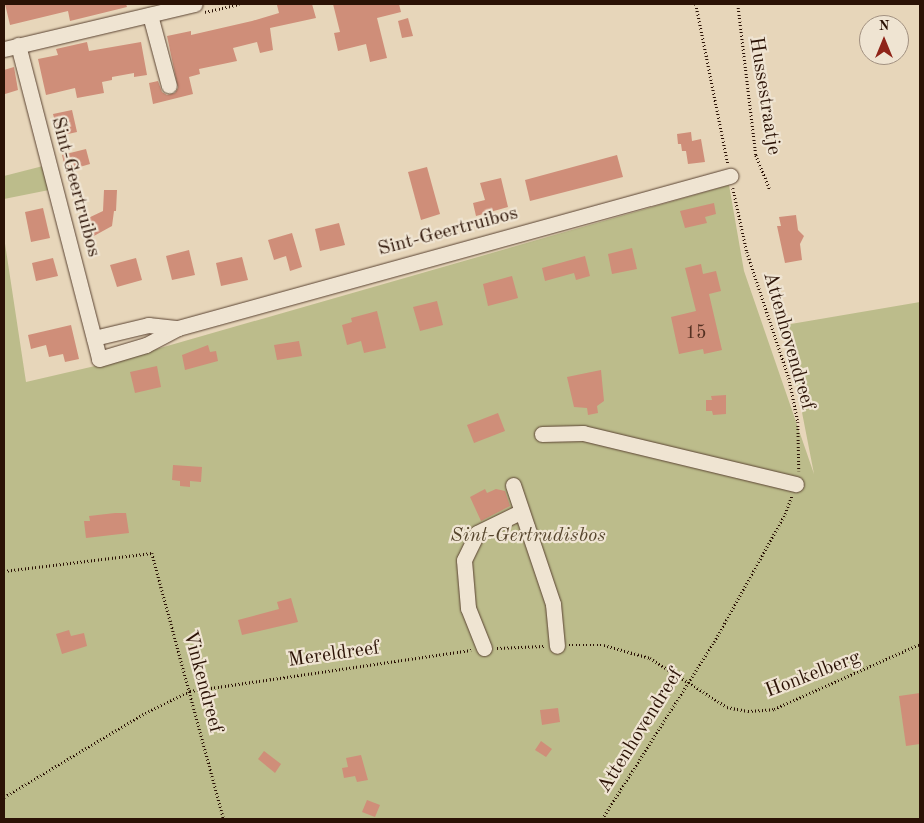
<!DOCTYPE html>
<html>
<head>
<meta charset="utf-8">
<style>
	body { margin:0 }
	#map { position:relative; width:924px; height:823px; overflow:hidden; background:#e7d6ba; font-family:"Old Standard TT",serif }
	div>[style] { position:absolute }
	[style*='--x'] { left:calc(var(--x)*1px); top:calc(var(--y)*1px); width:calc(var(--w)*1px); rotate:calc(var(--a)*1deg) }
	.green>* { inset:0; background:#bcbc8b }
	.building>* { inset:0; background:#cf8e79 }
	.path>* { height:2.5px; margin-top:-1.25px; transform-origin:0; background:repeating-linear-gradient(90deg,#2b1205 0 1px,transparent 0 3.5px) }
	.roads { filter:drop-shadow(0 0 1px #5a4332) drop-shadow(0 0 1px #5a4332) }
	.minor>* { height:15px; margin:-7.5px; padding:0 7.5px; transform-origin:7.5px; border-radius:7.5px; background:#efe4d2 }
	span { translate:-50% -50%; white-space:nowrap; text-align:center; line-height:1.15; -webkit-text-stroke:4.5px #efe4d2; paint-order:stroke }
	.number-label { font-size:18px; color:#543122 }
	.number-label span { -webkit-text-stroke-width:0 }
	.street-label { font-size:20px; color:#2b1205 }
	.park-label { font-size:20px; color:#56452d; font-style:italic }
	.frame { position:absolute; inset:0; border:5px solid #2b1205; pointer-events:none }
	.north { position:absolute; left:859px; top:15px; width:50px; height:50px; box-sizing:border-box; background:#efe4d2; border:1px solid #a19080; border-radius:50%; rotate:0deg; font-size:14px; font-weight:700; line-height:20px; text-align:center; color:#2b1205 }
	.north::after { content:''; display:block; margin:auto; width:18px; height:22px; background:#8f2418; clip-path:polygon(50% 0,100% 100%,50% 72%,0 100%) }
</style>
</head>
<body>
<div id="map">
	<div class="green">
		<div style="clip-path:polygon(43px 166px,49px 190px,4px 199px,4px 176px)"></div>
		<div style="clip-path:polygon(729px 185px,744px 271px,814px 474px,785px 325px,920px 302px,920px 819px,4px 819px,4px 237px,26px 382px,108px 363px)"></div>
	</div>
	<div class="building">
		<div style="clip-path:polygon(5px 4px,126px 4px,127px 7px,70px 21px,68px 11px,10px 25px)"></div>
		<div style="clip-path:polygon(283px 4px,312px 4px,316px 18px,270px 28px,273px 50px,260px 53px,257px 42px,233px 48px,237px 61px,199px 69px,200px 74px,189px 77px,193px 94px,153px 104px,149px 83px,158px 81px,162px 92px,167px 95px,175px 93px,178px 88px,167px 36px,191px 31px,191px 35px,252px 21px,279px 13px,277px 5px)"></div>
		<div style="clip-path:polygon(333px 4px,399px 4px,401px 12px,377px 18px,387px 58px,370px 62px,366px 44px,338px 51px,334px 33px,340px 32px)"></div>
		<div style="clip-path:polygon(408px 18px,413px 36px,402px 38px,398px 21px)"></div>
		<div style="clip-path:polygon(87px 42px,89px 51px,141px 42px,147px 75px,134px 77px,134px 73px,112px 77px,112px 80px,102px 82px,104px 93px,77px 98px,75px 88px,46px 95px,38px 59px,58px 55px,56px 49px)"></div>
		<div style="clip-path:polygon(14px 67px,18px 90px,5px 94px,4px 70px)"></div>
		<div style="clip-path:polygon(72px 110px,77px 132px,59px 136px,53px 114px)"></div>
		<div style="clip-path:polygon(691px 132px,692px 141px,701px 139px,705px 162px,688px 164px,686px 151px,682px 151px,681px 144px,678px 144px,677px 134px)"></div>
		<div style="clip-path:polygon(86px 149px,90px 164px,66px 171px,62px 155px)"></div>
		<div style="clip-path:polygon(617px 155px,623px 177px,530px 201px,525px 180px)"></div>
		<div style="clip-path:polygon(427px 167px,440px 214px,421px 220px,408px 172px)"></div>
		<div style="clip-path:polygon(501px 178px,508px 207px,476px 216px,473px 203px,485px 200px,480px 183px)"></div>
		<div style="clip-path:polygon(104px 190px,117px 190px,116px 211px,114px 211px,112px 226px,92px 237px,84px 220px,103px 211px)"></div>
		<div style="clip-path:polygon(714px 203px,716px 214px,705px 217px,707px 223px,685px 228px,680px 211px)"></div>
		<div style="clip-path:polygon(43px 208px,50px 238px,31px 242px,25px 212px)"></div>
		<div style="clip-path:polygon(796px 215px,798px 230px,804px 236px,800px 244px,802px 260px,785px 263px,777px 226px,781px 226px,779px 217px)"></div>
		<div style="clip-path:polygon(339px 223px,345px 245px,320px 251px,315px 229px)"></div>
		<div style="clip-path:polygon(292px 233px,302px 267px,290px 271px,286px 256px,274px 260px,268px 240px)"></div>
		<div style="clip-path:polygon(632px 248px,637px 269px,612px 274px,608px 254px)"></div>
		<div style="clip-path:polygon(189px 250px,195px 275px,172px 280px,166px 256px)"></div>
		<div style="clip-path:polygon(585px 256px,590px 276px,576px 280px,574px 273px,545px 281px,542px 268px)"></div>
		<div style="clip-path:polygon(242px 257px,248px 280px,221px 286px,216px 263px)"></div>
		<div style="clip-path:polygon(53px 258px,58px 276px,36px 281px,32px 263px)"></div>
		<div style="clip-path:polygon(136px 258px,142px 280px,117px 287px,110px 265px)"></div>
		<div style="clip-path:polygon(701px 264px,703px 274px,716px 271px,721px 291px,709px 294px,722px 350px,704px 354px,703px 349px,679px 354px,671px 317px,696px 311px,685px 268px)"></div>
		<div style="clip-path:polygon(512px 276px,518px 298px,488px 306px,483px 284px)"></div>
		<div style="clip-path:polygon(437px 301px,443px 325px,420px 331px,413px 307px)"></div>
		<div style="clip-path:polygon(377px 311px,386px 348px,364px 353px,361px 341px,347px 345px,342px 325px,352px 322px,351px 318px)"></div>
		<div style="clip-path:polygon(71px 325px,79px 359px,65px 362px,63px 354px,49px 357px,46px 345px,31px 349px,28px 335px)"></div>
		<div style="clip-path:polygon(299px 341px,302px 356px,277px 360px,274px 345px)"></div>
		<div style="clip-path:polygon(208px 345px,210px 352px,216px 351px,218px 361px,185px 370px,182px 355px)"></div>
		<div style="clip-path:polygon(157px 366px,161px 387px,135px 393px,130px 372px)"></div>
		<div style="clip-path:polygon(601px 370px,604px 401px,597px 406px,598px 413px,588px 415px,587px 408px,574px 407px,567px 377px)"></div>
		<div style="clip-path:polygon(726px 395px,726px 414px,713px 415px,712px 411px,706px 411px,706px 400px,712px 400px,711px 396px)"></div>
		<div style="clip-path:polygon(498px 413px,505px 431px,474px 443px,467px 425px)"></div>
		<div style="clip-path:polygon(173px 465px,202px 467px,201px 482px,190px 481px,190px 487px,180px 486px,180px 481px,172px 480px)"></div>
		<div style="clip-path:polygon(485px 489px,487px 493px,496px 489px,505px 491px,510px 506px,481px 521px,470px 497px)"></div>
		<div style="clip-path:polygon(115px 513px,126px 513px,129px 533px,86px 538px,84px 521px,90px 521px,89px 516px)"></div>
		<div style="clip-path:polygon(291px 598px,298px 622px,242px 635px,238px 620px,279px 609px,277px 602px)"></div>
		<div style="clip-path:polygon(69px 630px,71px 636px,84px 633px,87px 646px,62px 654px,56px 634px)"></div>
		<div style="clip-path:polygon(920px 693px,920px 744px,906px 746px,899px 696px)"></div>
		<div style="clip-path:polygon(558px 708px,560px 722px,542px 725px,540px 710px)"></div>
		<div style="clip-path:polygon(541px 741px,552px 749px,546px 757px,535px 750px)"></div>
		<div style="clip-path:polygon(264px 751px,281px 764px,275px 773px,258px 759px)"></div>
		<div style="clip-path:polygon(361px 755px,368px 780px,357px 782px,355px 776px,344px 778px,342px 768px,348px 767px,346px 758px)"></div>
		<div style="clip-path:polygon(367px 800px,380px 805px,375px 817px,362px 812px)"></div>
	</div>
	<div class="path">
		<div style="--x:696;--y:4;--w:163;--a:78.7"></div>
		<div style="--x:738;--y:4;--w:152;--a:83.2"></div>
		<div style="--x:756;--y:155;--w:38;--a:68"></div>
		<div style="--x:205;--y:12;--w:35;--a:-13"></div>
		<div style="--x:733;--y:188;--w:66;--a:77.7"></div>
		<div style="--x:747;--y:252;--w:133;--a:71.6"></div>
		<div style="--x:789;--y:378;--w:45;--a:78.4"></div>
		<div style="--x:798;--y:422;--w:49;--a:88.8"></div>
		<div style="--x:4;--y:571;--w:149;--a:-6.9"></div>
		<div style="--x:152;--y:553;--w:276;--a:74.9"></div>
		<div style="--x:569;--y:645;--w:35;--a:0"></div>
		<div style="--x:604;--y:645;--w:48;--a:15.8"></div>
		<div style="--x:650;--y:658;--w:91;--a:32.5"></div>
		<div style="--x:727;--y:707;--w:21;--a:11"></div>
		<div style="--x:748;--y:711;--w:26;--a:-4"></div>
		<div style="--x:774;--y:709;--w:160;--a:-24"></div>
		<div style="--x:497;--y:648;--w:47;--a:-2.4"></div>
		<div style="--x:4;--y:797;--w:164;--a:-30.8"></div>
		<div style="--x:145;--y:713;--w:50;--a:-26.1"></div>
		<div style="--x:190;--y:691;--w:284;--a:-8.3"></div>
		<div style="--x:602;--y:819;--w:209;--a:-57.7"></div>
		<div style="--x:714;--y:642;--w:146;--a:-61"></div>
		<div style="--x:785;--y:514;--w:20;--a:-70"></div>
	</div>
	<div class="roads">
		<div class="minor">
			<div style="--x:150;--y:15;--w:73;--a:75"></div>
			<div style="--x:18;--y:45;--w:324;--a:75.5"></div>
			<div style="--x:99;--y:359;--w:49;--a:-16.6"></div>
			<div style="--x:146;--y:345;--w:36;--a:-28"></div>
			<div style="--x:178;--y:328;--w:573;--a:-15.4"></div>
			<div style="--x:4;--y:49;--w:196;--a:-13.3"></div>
			<div style="--x:94;--y:338;--w:56;--a:-13.5"></div>
			<div style="--x:148;--y:325;--w:30;--a:6"></div>
			<div style="--x:542;--y:434;--w:41;--a:-1.4"></div>
			<div style="--x:583;--y:433;--w:219;--a:13.5"></div>
			<div style="--x:513;--y:485;--w:126;--a:71.4"></div>
			<div style="--x:553;--y:604;--w:42;--a:84.6"></div>
			<div style="--x:484;--y:648;--w:43;--a:-111.8"></div>
			<div style="--x:468;--y:608;--w:48;--a:-94.8"></div>
			<div style="--x:464;--y:560;--w:30;--a:-64"></div>
			<div style="--x:477;--y:533;--w:48;--a:-26"></div>
		</div>
	</div>
	<div class="number-label">
		<span style="left:696px;top:333px">15</span>
	</div>
	<div class="street-label">
		<span style="left:764px;top:96px;rotate:81deg">Hussestraatje</span>
		<span style="left:75px;top:187px;rotate:75deg">Sint-Geertruibos</span>
		<span style="left:448px;top:232px;rotate:-15deg">Sint-Geertruibos</span>
		<span style="left:788px;top:341px;rotate:74deg">Attenhovendreef</span>
		<span style="left:334px;top:655px;rotate:-8deg">Mereldreef</span>
		<span style="left:813px;top:675px;rotate:-21deg">Honkelberg</span>
		<span style="left:202px;top:682px;rotate:75deg">Vinkendreef</span>
		<span style="left:641px;top:731px;rotate:-58deg">Attenhovendreef</span>
	</div>
	<div class="park-label">
		<span style="left:528px;top:536px">Sint-Gertrudisbos</span>
	</div>
	<div class="frame"></div>
	<div class="north">N</div>
</div>
</body>
</html>
